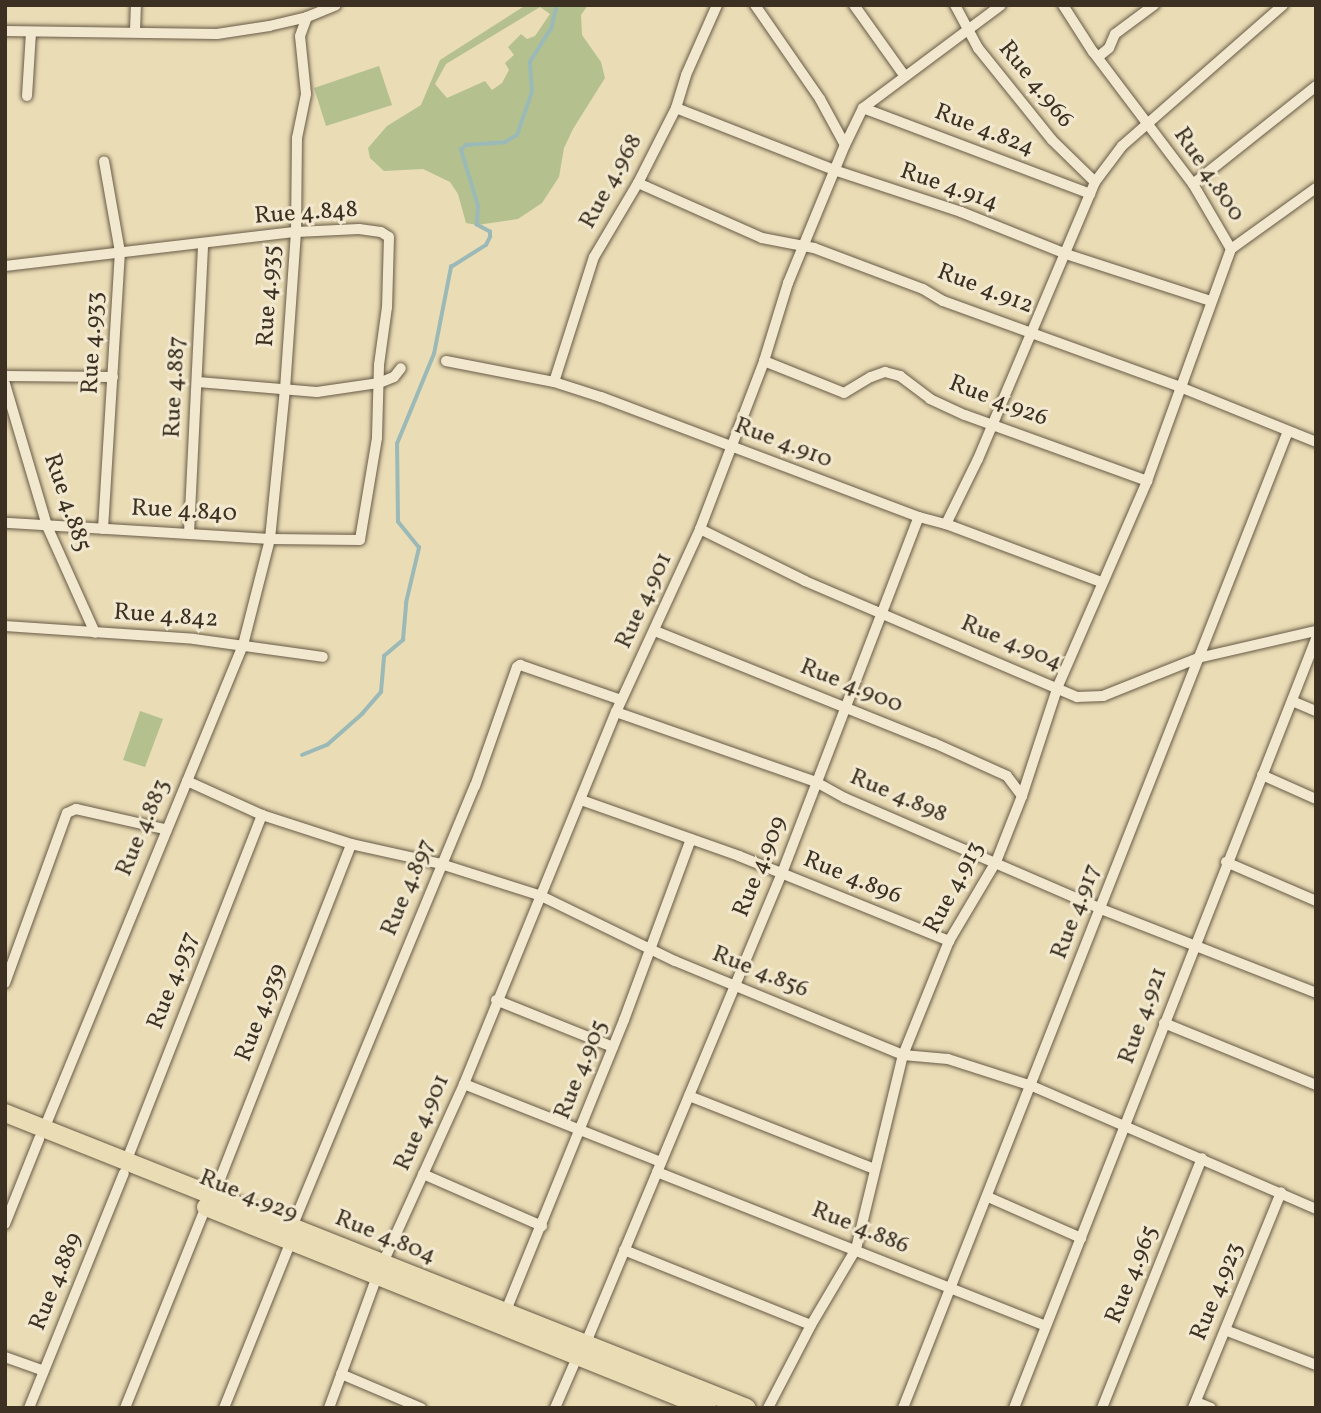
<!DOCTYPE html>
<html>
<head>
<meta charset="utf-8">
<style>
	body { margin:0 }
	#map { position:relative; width:1321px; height:1413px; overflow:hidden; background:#eadcb5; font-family:Vollkorn,serif }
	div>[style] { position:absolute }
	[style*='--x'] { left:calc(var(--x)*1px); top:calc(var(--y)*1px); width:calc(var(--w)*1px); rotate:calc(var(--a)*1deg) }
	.green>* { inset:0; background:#b4c18f }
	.stream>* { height:3.5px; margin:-1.75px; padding:0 1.75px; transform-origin:1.75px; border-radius:1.75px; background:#9bb9b7 }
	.roads { filter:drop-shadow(0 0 2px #675b46) drop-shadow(0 0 2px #675b46) }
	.minor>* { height:10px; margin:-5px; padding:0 5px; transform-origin:5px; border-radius:5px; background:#f1e8cf }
	.primary>* { height:18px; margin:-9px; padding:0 9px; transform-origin:9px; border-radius:9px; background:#eadcb5 }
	span { translate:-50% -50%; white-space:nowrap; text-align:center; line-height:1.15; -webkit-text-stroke:6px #f1e8cf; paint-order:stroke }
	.street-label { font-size:24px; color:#3b3021 }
	.frame { position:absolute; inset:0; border:7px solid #3b3021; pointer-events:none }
</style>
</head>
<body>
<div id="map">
	<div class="green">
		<div style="clip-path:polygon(evenodd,526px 5px,588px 5px,581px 15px,582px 35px,601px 62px,605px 78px,573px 129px,564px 148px,559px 177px,542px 203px,518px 219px,477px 225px,466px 223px,458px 194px,450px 182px,423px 169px,384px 171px,370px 158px,368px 148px,387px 126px,421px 105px,440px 60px,526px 5px,540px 7px,550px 14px,535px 36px,527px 39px,521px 34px,508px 47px,514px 55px,505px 63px,509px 70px,502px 83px,492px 90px,485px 81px,447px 98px,435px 84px,446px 64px,540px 7px)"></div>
		<div style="clip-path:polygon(379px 66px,392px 105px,326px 126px,314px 88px)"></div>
		<div style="clip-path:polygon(140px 711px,163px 719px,145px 767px,123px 760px)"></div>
	</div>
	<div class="stream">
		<div style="--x:302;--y:755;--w:27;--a:-22"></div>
		<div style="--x:327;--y:745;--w:47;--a:-41.5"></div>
		<div style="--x:362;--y:714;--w:29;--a:-49"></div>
		<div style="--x:381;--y:692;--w:36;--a:-85"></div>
		<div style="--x:384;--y:656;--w:25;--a:-40"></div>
		<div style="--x:403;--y:640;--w:37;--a:-85"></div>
		<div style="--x:406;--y:603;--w:57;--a:-76.7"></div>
		<div style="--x:419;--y:548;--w:33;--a:-129"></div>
		<div style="--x:398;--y:522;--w:78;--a:-90.7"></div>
		<div style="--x:397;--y:444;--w:97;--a:-67.7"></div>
		<div style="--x:434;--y:354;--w:89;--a:-78.9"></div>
		<div style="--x:451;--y:267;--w:41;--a:-32.2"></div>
		<div style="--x:486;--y:245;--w:9;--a:-63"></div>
		<div style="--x:490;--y:237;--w:5;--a:-90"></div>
		<div style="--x:490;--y:232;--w:15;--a:-152"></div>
		<div style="--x:477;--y:225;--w:19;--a:-87"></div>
		<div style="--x:478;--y:206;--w:59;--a:-106.9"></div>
		<div style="--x:461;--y:150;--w:7;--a:-45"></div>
		<div style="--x:466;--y:145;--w:39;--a:-4"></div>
		<div style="--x:505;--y:142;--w:14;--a:-30"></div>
		<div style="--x:517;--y:135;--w:46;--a:-70.8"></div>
		<div style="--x:532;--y:92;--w:30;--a:-94"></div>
		<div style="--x:530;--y:62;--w:39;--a:-58"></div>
		<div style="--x:551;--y:29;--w:25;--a:-76"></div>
	</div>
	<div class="roads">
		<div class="minor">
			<div style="--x:755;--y:5;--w:114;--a:55.3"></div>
			<div style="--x:820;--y:99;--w:52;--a:61.5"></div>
			<div style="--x:854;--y:5;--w:86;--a:54.5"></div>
			<div style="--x:955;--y:5;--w:49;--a:61.9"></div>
			<div style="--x:978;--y:48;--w:118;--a:51.2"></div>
			<div style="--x:1052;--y:140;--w:60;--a:44.3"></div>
			<div style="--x:5;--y:31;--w:212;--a:0.8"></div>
			<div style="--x:217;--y:34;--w:53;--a:-8.7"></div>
			<div style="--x:269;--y:26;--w:39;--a:-13"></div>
			<div style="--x:307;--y:17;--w:31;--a:-22"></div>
			<div style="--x:135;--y:31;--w:26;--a:-88"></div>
			<div style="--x:1098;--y:57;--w:14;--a:-39"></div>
			<div style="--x:1109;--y:48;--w:15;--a:-67"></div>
			<div style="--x:1115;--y:34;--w:49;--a:-36.6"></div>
			<div style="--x:27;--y:96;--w:64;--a:-86.4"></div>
			<div style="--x:676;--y:108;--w:170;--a:21.4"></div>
			<div style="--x:834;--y:170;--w:134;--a:18.3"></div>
			<div style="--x:961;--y:212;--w:113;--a:21.8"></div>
			<div style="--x:1066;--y:254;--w:152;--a:18"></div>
			<div style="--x:863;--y:108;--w:243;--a:20.7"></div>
			<div style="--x:638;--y:183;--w:136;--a:23.9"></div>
			<div style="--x:762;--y:238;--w:53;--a:10.9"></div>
			<div style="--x:814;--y:248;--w:116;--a:20.6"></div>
			<div style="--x:923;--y:289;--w:23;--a:31"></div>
			<div style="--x:943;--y:301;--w:252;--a:19.9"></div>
			<div style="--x:1180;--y:387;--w:147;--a:22"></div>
			<div style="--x:1193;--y:184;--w:157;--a:-38.5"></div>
			<div style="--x:1231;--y:249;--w:105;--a:-35.7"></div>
			<div style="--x:5;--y:266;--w:293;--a:-6.7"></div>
			<div style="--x:296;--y:232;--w:63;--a:-2.7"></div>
			<div style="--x:359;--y:229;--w:22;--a:8"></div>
			<div style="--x:381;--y:232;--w:9;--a:32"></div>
			<div style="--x:389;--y:237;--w:70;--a:91.6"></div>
			<div style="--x:387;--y:307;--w:59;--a:97.9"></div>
			<div style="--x:379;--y:365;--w:73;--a:91.6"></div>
			<div style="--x:377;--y:438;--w:103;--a:99.5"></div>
			<div style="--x:360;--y:540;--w:90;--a:-179.4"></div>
			<div style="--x:270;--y:539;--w:265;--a:-176.5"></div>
			<div style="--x:446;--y:361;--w:110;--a:11"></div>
			<div style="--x:554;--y:382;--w:49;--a:17.7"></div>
			<div style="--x:601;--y:397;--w:340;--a:20.7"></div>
			<div style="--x:919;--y:517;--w:28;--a:15"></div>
			<div style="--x:946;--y:524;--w:165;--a:20.5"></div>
			<div style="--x:764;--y:361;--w:86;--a:21.8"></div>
			<div style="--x:844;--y:393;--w:31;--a:-31"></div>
			<div style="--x:871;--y:377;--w:15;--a:-20"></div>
			<div style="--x:885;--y:372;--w:16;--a:15"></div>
			<div style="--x:900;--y:376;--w:38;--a:37"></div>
			<div style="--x:930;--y:399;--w:38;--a:25"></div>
			<div style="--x:965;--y:415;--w:194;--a:19.9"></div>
			<div style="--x:5;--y:376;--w:108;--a:0.5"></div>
			<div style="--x:198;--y:382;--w:119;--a:4.8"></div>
			<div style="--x:317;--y:392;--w:63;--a:-8.3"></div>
			<div style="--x:379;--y:383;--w:16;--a:-22"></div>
			<div style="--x:394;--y:377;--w:11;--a:-52"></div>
			<div style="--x:554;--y:382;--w:131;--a:-72.3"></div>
			<div style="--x:594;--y:257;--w:86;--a:-59.3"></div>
			<div style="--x:638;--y:183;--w:84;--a:-63.1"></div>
			<div style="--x:676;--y:108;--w:34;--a:-73"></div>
			<div style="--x:686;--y:75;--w:77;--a:-66.1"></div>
			<div style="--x:5;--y:384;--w:148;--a:73.5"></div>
			<div style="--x:47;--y:526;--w:117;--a:65.8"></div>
			<div style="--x:946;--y:524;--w:72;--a:-63.8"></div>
			<div style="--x:978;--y:459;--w:301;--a:-67.1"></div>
			<div style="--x:1095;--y:182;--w:45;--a:-53.1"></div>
			<div style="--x:1122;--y:146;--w:214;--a:-41.2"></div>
			<div style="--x:103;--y:529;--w:278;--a:-86.5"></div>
			<div style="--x:120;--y:252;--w:92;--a:-100"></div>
			<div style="--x:700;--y:529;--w:117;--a:26.3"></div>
			<div style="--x:805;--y:581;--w:296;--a:23.1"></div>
			<div style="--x:1077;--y:697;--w:26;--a:-2"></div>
			<div style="--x:1103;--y:696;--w:102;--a:-21.8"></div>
			<div style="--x:1198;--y:658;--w:121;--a:-12.9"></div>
			<div style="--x:189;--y:533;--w:289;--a:-87.2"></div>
			<div style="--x:5;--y:626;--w:189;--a:3.9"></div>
			<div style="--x:194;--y:639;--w:130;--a:7.9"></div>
			<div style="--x:655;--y:631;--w:301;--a:21.9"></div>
			<div style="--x:934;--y:743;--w:80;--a:24.3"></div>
			<div style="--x:1007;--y:776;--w:25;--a:53"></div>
			<div style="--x:1292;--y:701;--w:26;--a:23"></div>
			<div style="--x:616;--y:712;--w:212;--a:19.3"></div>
			<div style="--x:816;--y:782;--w:33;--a:29"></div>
			<div style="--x:845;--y:798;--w:279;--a:23.4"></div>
			<div style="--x:1101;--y:909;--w:231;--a:21.3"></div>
			<div style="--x:1262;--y:775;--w:59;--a:24"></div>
			<div style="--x:187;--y:781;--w:82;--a:24.4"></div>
			<div style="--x:262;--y:815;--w:94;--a:18"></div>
			<div style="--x:351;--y:844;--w:92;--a:12.5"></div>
			<div style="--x:441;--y:864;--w:103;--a:17.6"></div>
			<div style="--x:539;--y:895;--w:151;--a:25.9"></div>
			<div style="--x:675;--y:961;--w:247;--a:22.4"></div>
			<div style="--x:903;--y:1055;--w:45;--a:5.1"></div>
			<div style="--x:948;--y:1059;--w:88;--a:17.8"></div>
			<div style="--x:1032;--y:1086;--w:309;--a:23.4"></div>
			<div style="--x:581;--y:800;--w:168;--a:19.5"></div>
			<div style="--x:739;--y:856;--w:227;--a:22"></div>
			<div style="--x:1226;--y:862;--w:98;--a:23.4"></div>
			<div style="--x:5;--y:983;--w:181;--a:-70"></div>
			<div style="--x:67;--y:813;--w:10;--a:-24"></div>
			<div style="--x:76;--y:809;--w:91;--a:12.7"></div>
			<div style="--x:496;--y:1000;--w:126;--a:21.9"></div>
			<div style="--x:1164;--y:1023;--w:164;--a:22.2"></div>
			<div style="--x:464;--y:1084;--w:212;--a:21.6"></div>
			<div style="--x:689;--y:1096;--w:199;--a:21.5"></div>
			<div style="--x:44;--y:1129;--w:523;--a:-67.65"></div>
			<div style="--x:243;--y:645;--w:109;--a:-75.7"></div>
			<div style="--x:270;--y:539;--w:151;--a:-84.3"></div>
			<div style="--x:285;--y:389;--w:157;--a:-86"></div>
			<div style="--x:296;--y:232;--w:94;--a:-89.4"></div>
			<div style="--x:297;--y:138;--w:45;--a:-78.4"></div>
			<div style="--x:306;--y:94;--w:58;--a:-95.9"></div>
			<div style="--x:300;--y:36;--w:20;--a:-70"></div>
			<div style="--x:126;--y:1162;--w:373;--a:-68.6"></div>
			<div style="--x:657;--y:1172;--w:418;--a:21.6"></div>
			<div style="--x:423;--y:1174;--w:130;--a:23.6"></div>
			<div style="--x:213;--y:1197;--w:379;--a:-68.6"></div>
			<div style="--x:988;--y:1197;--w:102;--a:23.8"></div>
			<div style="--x:5;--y:1224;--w:92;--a:-68.2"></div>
			<div style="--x:292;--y:1227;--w:477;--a:-67.5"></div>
			<div style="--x:475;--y:786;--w:126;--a:-70.6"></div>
			<div style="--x:517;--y:667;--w:4;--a:-34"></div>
			<div style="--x:520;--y:665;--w:107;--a:19.1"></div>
			<div style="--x:624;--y:1250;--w:201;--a:21.9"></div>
			<div style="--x:505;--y:1313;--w:316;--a:-67.9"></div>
			<div style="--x:624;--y:1020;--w:193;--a:-69.7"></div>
			<div style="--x:1225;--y:1330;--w:97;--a:21"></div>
			<div style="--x:585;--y:1345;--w:511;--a:-67.35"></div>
			<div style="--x:782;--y:873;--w:381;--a:-69"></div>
			<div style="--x:5;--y:1357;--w:41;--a:19.7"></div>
			<div style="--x:341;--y:1374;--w:87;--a:23"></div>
			<div style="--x:1196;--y:1402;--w:16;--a:22"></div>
			<div style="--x:29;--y:1408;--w:253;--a:-68"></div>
			<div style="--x:125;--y:1408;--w:217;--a:-68.1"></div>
			<div style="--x:224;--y:1408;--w:180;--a:-68.1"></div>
			<div style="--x:329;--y:1408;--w:140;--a:-70"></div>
			<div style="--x:377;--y:1276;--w:211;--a:-65.6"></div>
			<div style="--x:464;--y:1084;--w:402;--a:-67.8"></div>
			<div style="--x:616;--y:712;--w:201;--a:-65.3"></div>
			<div style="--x:700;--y:529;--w:180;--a:-69.1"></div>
			<div style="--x:764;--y:361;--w:82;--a:-72.9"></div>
			<div style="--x:788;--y:283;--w:149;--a:-67.6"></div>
			<div style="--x:845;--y:145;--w:41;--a:-64.1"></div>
			<div style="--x:863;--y:108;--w:172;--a:-36.7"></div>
			<div style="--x:555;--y:1408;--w:58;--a:-66.5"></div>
			<div style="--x:768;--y:1408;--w:93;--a:-62.6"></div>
			<div style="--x:811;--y:1325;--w:88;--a:-59.4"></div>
			<div style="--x:856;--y:1249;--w:200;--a:-76.4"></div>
			<div style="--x:903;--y:1055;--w:123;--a:-68"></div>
			<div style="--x:949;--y:941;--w:92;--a:-59.3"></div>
			<div style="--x:996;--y:862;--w:71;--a:-68.5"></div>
			<div style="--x:1022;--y:796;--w:116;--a:-71.9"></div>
			<div style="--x:1058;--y:686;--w:223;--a:-66.5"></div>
			<div style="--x:1147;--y:481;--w:247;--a:-70.1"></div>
			<div style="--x:1231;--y:249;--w:75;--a:-120.3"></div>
			<div style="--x:1193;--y:184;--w:166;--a:-127.1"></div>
			<div style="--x:1093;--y:52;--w:56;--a:-122.6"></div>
			<div style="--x:903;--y:1408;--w:1050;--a:-68.49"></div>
			<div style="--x:1014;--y:1408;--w:826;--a:-68.56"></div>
			<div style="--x:1102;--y:1408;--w:269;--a:-68.2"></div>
			<div style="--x:1193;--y:1408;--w:233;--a:-67.8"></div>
		</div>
		<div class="primary">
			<div style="--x:5;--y:1113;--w:798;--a:21.68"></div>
			<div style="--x:206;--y:1207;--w:540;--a:21.86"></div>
		</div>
	</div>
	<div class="street-label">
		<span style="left:1035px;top:85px;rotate:51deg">Rue 4.966</span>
		<span style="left:984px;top:131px;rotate:21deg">Rue 4.824</span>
		<span style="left:1208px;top:175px;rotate:56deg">Rue 4.800</span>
		<span style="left:612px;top:182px;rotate:-61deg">Rue 4.968</span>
		<span style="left:949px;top:188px;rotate:19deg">Rue 4.914</span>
		<span style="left:306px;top:214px;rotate:-4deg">Rue 4.848</span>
		<span style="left:985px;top:290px;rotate:21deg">Rue 4.912</span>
		<span style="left:270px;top:296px;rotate:-86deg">Rue 4.935</span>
		<span style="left:94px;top:343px;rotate:-87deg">Rue 4.933</span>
		<span style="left:176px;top:387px;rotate:-87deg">Rue 4.887</span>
		<span style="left:998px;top:402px;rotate:21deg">Rue 4.926</span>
		<span style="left:783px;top:444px;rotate:21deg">Rue 4.910</span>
		<span style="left:66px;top:503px;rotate:71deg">Rue 4.885</span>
		<span style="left:184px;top:512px;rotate:3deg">Rue 4.840</span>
		<span style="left:645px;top:601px;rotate:-65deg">Rue 4.901</span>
		<span style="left:166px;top:617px;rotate:4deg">Rue 4.842</span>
		<span style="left:1011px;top:644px;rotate:23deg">Rue 4.904</span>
		<span style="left:851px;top:687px;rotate:22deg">Rue 4.900</span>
		<span style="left:898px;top:797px;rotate:23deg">Rue 4.898</span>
		<span style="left:144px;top:828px;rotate:-67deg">Rue 4.883</span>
		<span style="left:761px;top:867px;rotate:-68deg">Rue 4.909</span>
		<span style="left:852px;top:879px;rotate:22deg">Rue 4.896</span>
		<span style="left:409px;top:888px;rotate:-67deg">Rue 4.897</span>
		<span style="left:955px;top:888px;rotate:-62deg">Rue 4.913</span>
		<span style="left:1077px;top:912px;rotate:-69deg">Rue 4.917</span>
		<span style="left:760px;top:973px;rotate:22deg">Rue 4.856</span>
		<span style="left:174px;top:981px;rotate:-69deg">Rue 4.937</span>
		<span style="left:262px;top:1013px;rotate:-69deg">Rue 4.939</span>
		<span style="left:1144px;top:1016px;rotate:-70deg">Rue 4.921</span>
		<span style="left:582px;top:1070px;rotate:-68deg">Rue 4.905</span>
		<span style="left:423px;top:1123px;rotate:-66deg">Rue 4.901</span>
		<span style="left:248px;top:1197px;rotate:22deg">Rue 4.929</span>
		<span style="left:860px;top:1229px;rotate:22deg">Rue 4.886</span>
		<span style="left:385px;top:1238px;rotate:22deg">Rue 4.804</span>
		<span style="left:1133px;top:1275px;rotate:-68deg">Rue 4.965</span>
		<span style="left:57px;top:1282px;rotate:-68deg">Rue 4.889</span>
		<span style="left:1218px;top:1292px;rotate:-68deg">Rue 4.923</span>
	</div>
	<div class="frame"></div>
</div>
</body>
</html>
